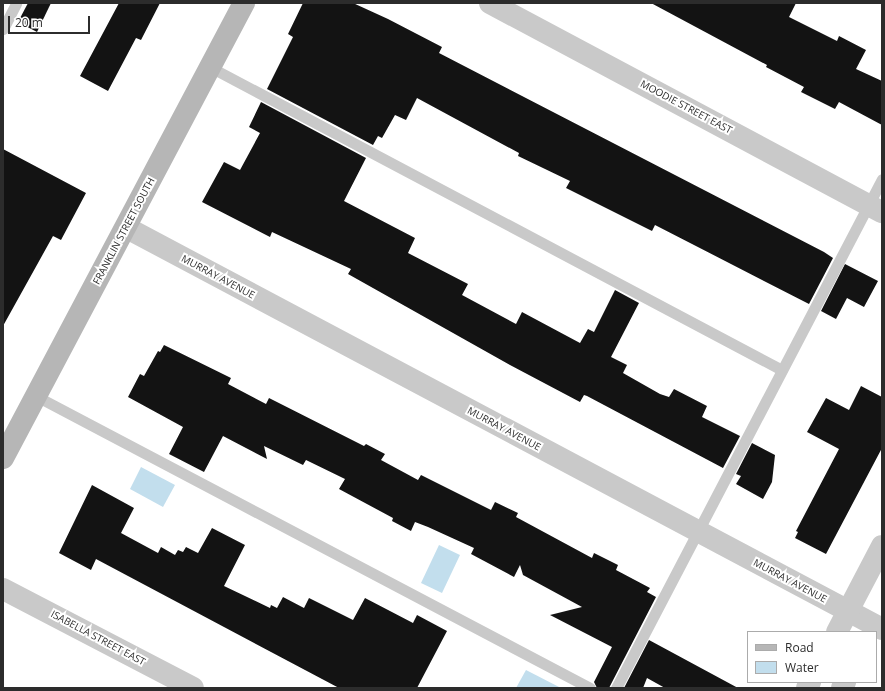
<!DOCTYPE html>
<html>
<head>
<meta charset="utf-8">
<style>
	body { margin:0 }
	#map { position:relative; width:885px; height:691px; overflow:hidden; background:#fff; font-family:"Open Sans",sans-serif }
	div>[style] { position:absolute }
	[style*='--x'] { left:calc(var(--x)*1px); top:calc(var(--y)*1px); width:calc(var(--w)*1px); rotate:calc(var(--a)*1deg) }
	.water>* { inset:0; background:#c2deed }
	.building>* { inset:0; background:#131313 }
	.lane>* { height:11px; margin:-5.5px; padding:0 5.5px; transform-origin:5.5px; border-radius:5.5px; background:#c9c9c9 }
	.street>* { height:22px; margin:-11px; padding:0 11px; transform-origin:11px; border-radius:11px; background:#c9c9c9 }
	.secondary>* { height:22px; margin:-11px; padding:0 11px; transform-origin:11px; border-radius:11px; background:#b6b6b6 }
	span { translate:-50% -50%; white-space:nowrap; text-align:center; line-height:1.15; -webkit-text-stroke:4px #fff; paint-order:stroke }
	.street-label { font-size:10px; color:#2c2c2c }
	.frame { position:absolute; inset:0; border:4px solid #2c2c2c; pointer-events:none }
	.legend { position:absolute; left:747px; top:631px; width:130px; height:52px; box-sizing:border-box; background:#fff; border:1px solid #ababab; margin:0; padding:5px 7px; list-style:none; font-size:12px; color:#2c2c2c }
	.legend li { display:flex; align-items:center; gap:8px; height:20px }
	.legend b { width:20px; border:1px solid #ababab }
	.scale { position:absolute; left:8px; top:16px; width:82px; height:18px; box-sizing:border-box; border:2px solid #2c2c2c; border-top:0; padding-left:5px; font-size:12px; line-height:14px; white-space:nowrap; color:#2c2c2c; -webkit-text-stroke:3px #fff; paint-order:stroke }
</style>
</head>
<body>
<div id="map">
	<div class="water">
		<div style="clip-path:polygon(141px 467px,175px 485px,163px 507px,130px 489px)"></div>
		<div style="clip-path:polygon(439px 545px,460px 555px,442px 593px,421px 583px)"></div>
		<div style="clip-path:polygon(526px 670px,561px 688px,516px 688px)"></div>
	</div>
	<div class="building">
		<div style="clip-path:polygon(28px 3px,51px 3px,37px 32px,18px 22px)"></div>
		<div style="clip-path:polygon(119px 3px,160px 3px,141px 40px,136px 38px,108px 91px,80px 76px)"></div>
		<div style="clip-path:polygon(303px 3px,353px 3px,388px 19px,442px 47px,439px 53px,824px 252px,833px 258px,809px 304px,655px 225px,652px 231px,566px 188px,570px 181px,518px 156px,519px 153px,417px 98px,406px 120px,395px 115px,382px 138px,378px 136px,373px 145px,267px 89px,293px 37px,288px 34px)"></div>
		<div style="clip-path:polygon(651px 3px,796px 3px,789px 17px,837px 41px,839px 36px,866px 50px,856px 69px,882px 81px,882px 125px,839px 102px,835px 109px,801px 92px,804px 87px,766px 67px,767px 65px)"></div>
		<div style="clip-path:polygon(261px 102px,366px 158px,344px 201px,415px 238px,408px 253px,468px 284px,462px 295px,516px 324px,522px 312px,580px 343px,588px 329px,594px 332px,615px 290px,639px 303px,611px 357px,627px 365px,623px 373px,660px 394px,669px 397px,674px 389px,707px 406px,702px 417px,740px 436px,723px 468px,587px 396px,584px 395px,580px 402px,510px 365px,348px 274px,351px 269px,272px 232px,270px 237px,202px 202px,224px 162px,240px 170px,260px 133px,249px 127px)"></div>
		<div style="clip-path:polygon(3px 149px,86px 193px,61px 240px,53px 236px,3px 326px)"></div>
		<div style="clip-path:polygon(845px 264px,878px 281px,864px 307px,847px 298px,836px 319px,821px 311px)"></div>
		<div style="clip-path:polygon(164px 345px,231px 378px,228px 384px,266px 404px,269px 398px,364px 446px,366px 444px,385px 454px,381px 460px,418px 480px,421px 475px,491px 510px,495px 502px,518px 513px,516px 517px,592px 558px,594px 553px,618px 565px,616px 570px,650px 588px,647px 592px,656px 597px,609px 688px,597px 688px,594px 682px,612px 647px,550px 615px,582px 607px,523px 575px,520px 565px,514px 577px,471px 554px,474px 548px,428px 527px,415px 522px,411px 531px,392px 521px,393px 518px,339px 489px,345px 479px,306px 460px,303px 465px,264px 446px,267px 459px,223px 436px,204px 472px,169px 454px,183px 427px,128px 397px,140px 374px,144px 376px,158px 351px,160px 352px)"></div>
		<div style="clip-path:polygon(861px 386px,882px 397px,882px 448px,826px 554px,795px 538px,798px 532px,796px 531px,839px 449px,807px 432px,826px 398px,849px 410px)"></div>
		<div style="clip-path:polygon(752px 443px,775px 455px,772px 482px,763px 499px,736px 484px,741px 476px,736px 474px)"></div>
		<div style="clip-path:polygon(92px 485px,134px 508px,121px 533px,158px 553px,161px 547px,175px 555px,178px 550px,183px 552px,186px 547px,198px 553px,212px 528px,245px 545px,224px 586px,270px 608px,271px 605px,277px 608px,283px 597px,304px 608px,309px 598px,353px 620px,365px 598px,413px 623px,417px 615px,447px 631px,417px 688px,339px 688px,96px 559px,91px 570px,59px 553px)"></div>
		<div style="clip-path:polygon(649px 640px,738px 688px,665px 688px,647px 678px,643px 688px,624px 688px)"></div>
	</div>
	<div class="lane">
		<div style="--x:3;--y:29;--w:29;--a:-63"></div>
		<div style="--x:210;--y:67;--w:647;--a:27.91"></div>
		<div style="--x:36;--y:396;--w:626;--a:27.79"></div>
		<div style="--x:616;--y:688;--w:574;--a:-62.41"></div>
	</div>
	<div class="street">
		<div style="--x:490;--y:3;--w:444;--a:28.1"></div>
		<div style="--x:127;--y:228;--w:855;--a:27.97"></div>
		<div style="--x:3;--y:589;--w:214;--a:27.5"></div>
		<div style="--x:837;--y:632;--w:97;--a:-62.4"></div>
		<div style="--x:807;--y:688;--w:7;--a:-63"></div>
		<div style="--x:842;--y:688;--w:7;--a:-63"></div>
	</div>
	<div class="secondary">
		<div style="--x:3;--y:458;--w:515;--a:-62.09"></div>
	</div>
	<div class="street-label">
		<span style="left:686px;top:107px;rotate:28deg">MOODIE STREET EAST</span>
		<span style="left:124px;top:231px;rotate:-62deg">FRANKLIN STREET SOUTH</span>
		<span style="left:218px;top:277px;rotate:28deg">MURRAY AVENUE</span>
		<span style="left:504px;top:429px;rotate:28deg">MURRAY AVENUE</span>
		<span style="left:790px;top:581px;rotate:28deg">MURRAY AVENUE</span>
		<span style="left:98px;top:638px;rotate:28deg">ISABELLA STREET EAST</span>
	</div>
	<div class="frame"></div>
	<ul class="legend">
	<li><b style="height:5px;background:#b6b6b6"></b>Road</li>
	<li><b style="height:11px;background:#c2deed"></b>Water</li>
	</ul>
	<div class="scale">20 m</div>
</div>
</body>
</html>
